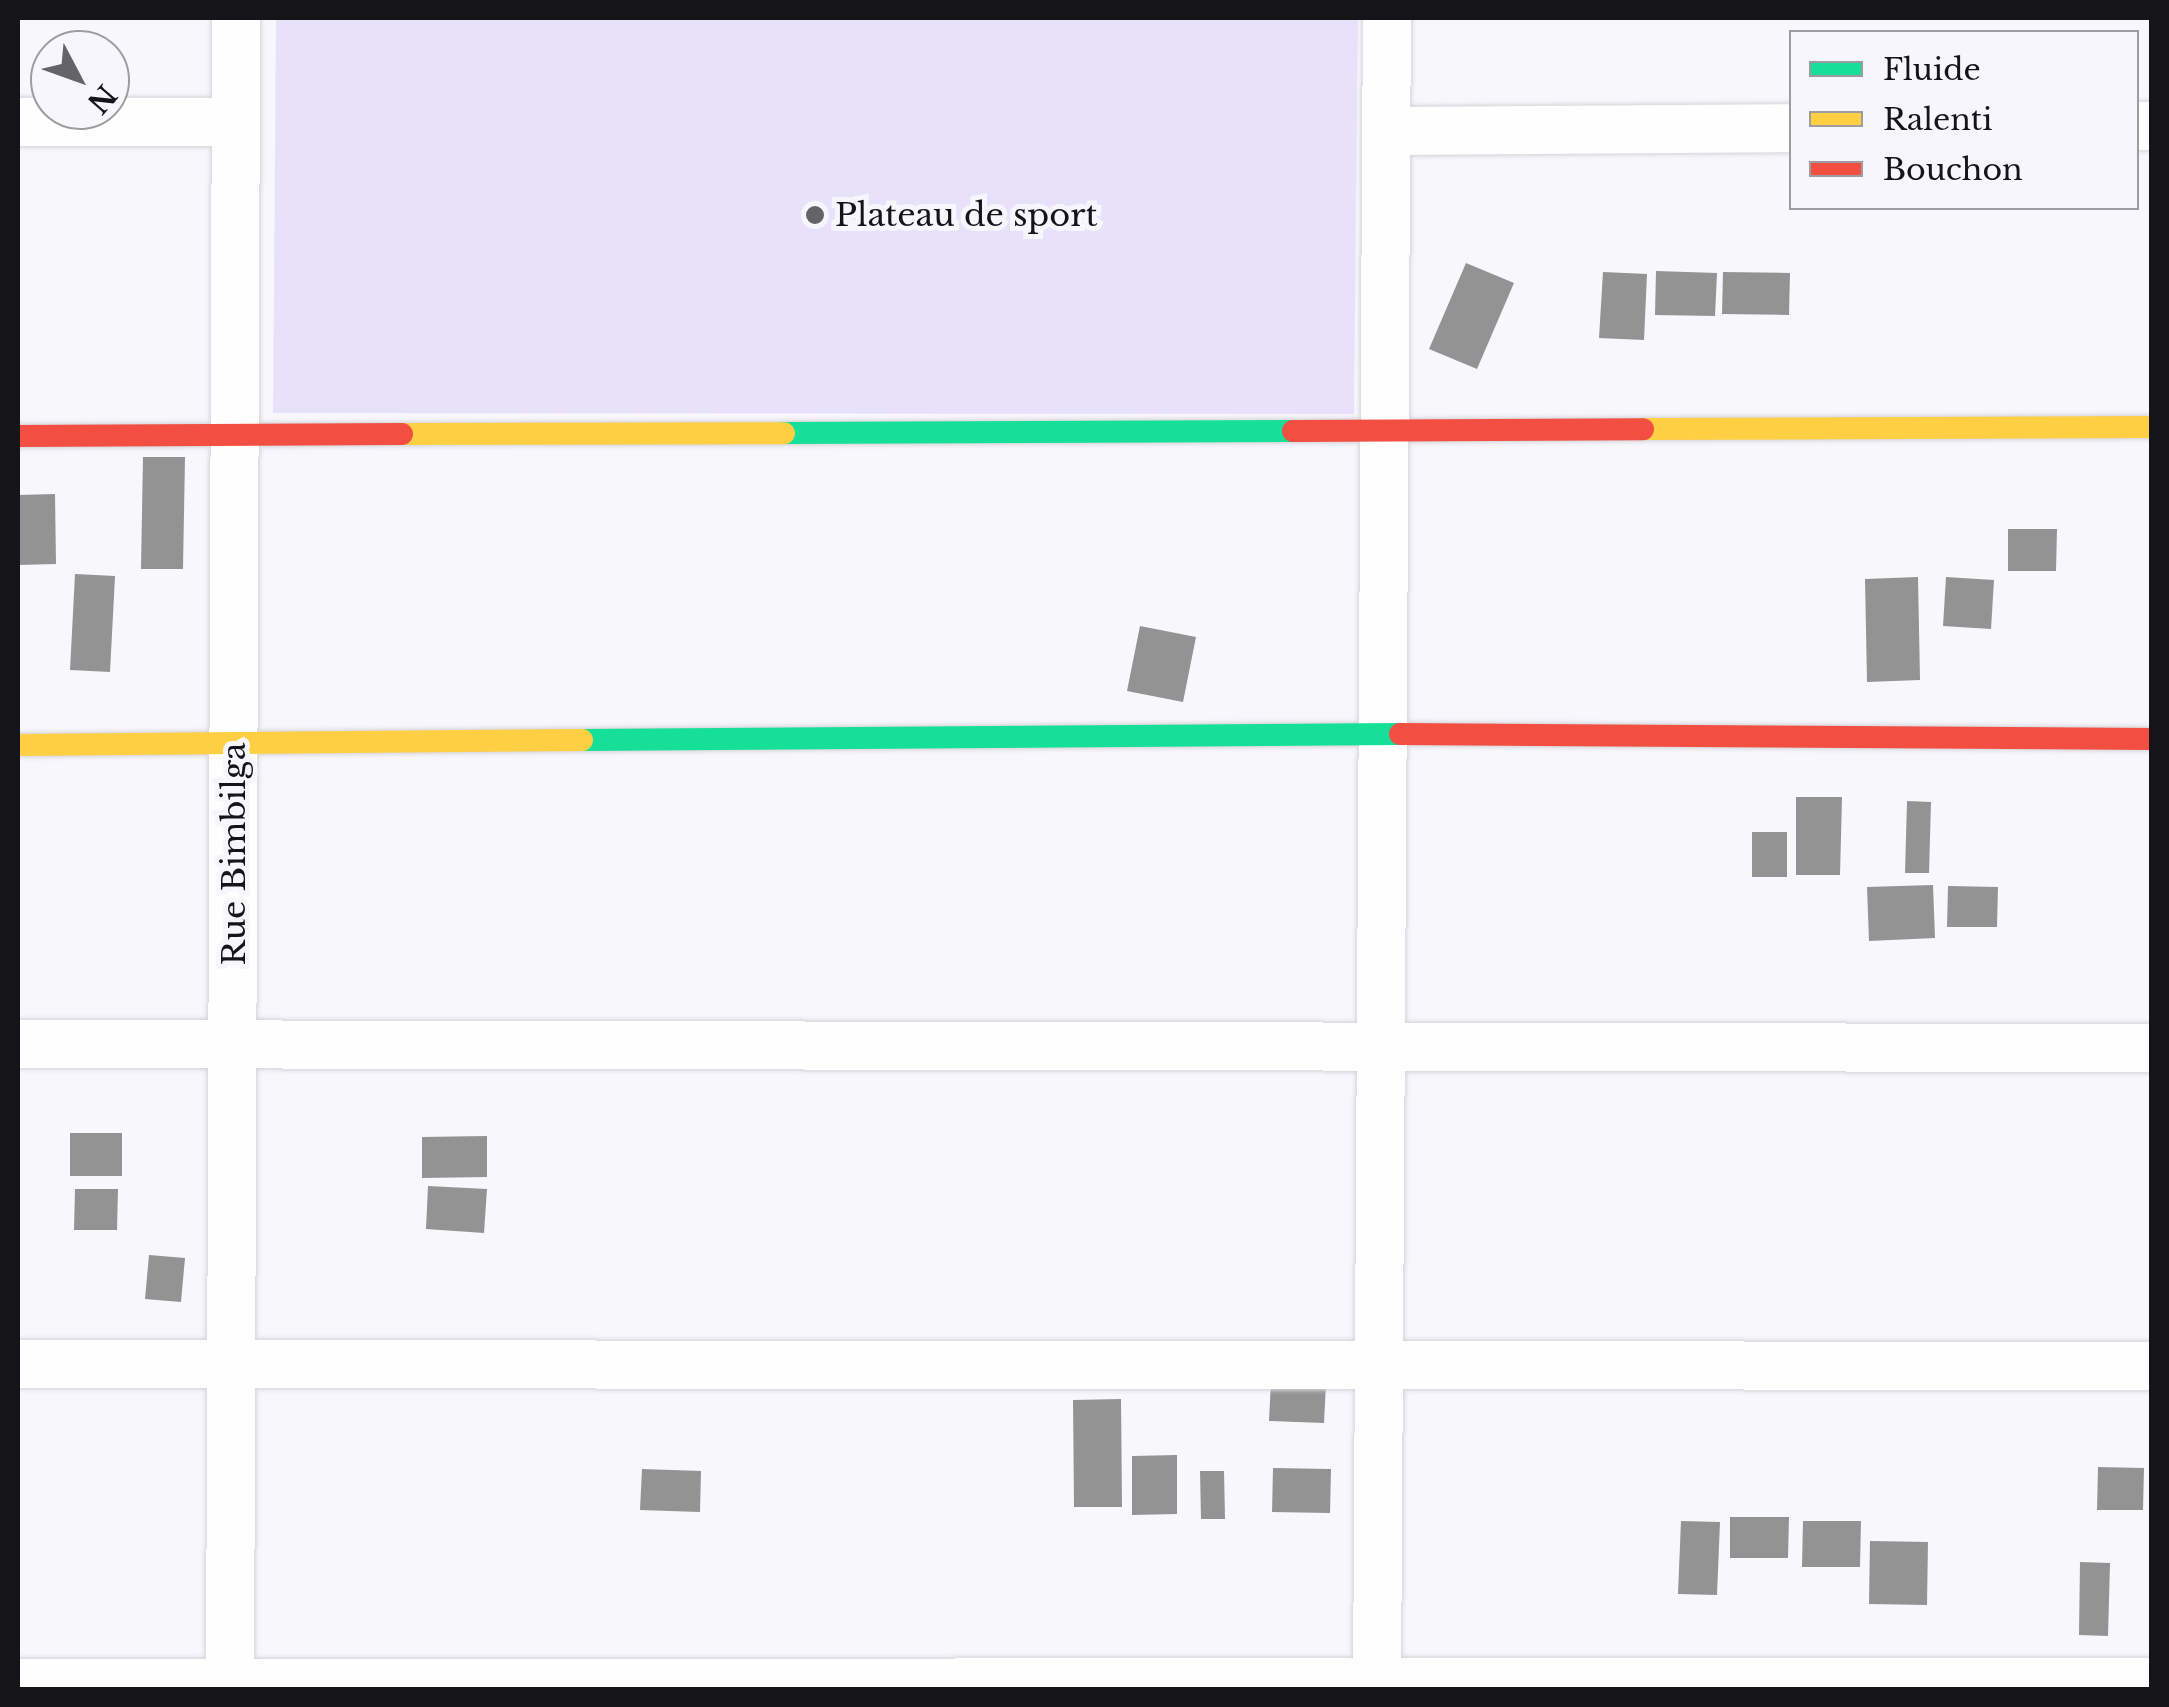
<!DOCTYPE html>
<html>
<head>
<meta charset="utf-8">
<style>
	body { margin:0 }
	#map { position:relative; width:2169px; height:1707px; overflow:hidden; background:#f8f7fc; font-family:"Libre Baskerville",serif }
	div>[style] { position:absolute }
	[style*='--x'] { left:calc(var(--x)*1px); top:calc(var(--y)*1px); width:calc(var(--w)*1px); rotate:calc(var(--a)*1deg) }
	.green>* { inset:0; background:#e7e2f9 }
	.building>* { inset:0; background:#939394 }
	.roads { filter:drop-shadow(0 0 2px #d5d4d9) drop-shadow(0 0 2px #d5d4d9) }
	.street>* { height:48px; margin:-24px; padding:0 24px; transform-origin:24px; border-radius:24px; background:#fefeff }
	.fast>* { height:22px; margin:-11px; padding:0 11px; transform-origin:11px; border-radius:11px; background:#16e098 }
	.slow>* { height:22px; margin:-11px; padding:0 11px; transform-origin:11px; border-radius:11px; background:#ffcf43 }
	.jam>* { height:22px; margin:-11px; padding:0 11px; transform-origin:11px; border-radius:11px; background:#f24e42 }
	.dots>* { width:28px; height:28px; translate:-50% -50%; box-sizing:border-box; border:5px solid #f7f6fd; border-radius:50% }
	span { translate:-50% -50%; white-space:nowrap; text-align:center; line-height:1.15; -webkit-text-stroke:10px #f7f6fd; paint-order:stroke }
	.poi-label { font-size:32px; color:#151419 }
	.left { translate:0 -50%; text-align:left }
	.street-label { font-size:32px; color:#151419 }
	.frame { position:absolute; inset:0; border:20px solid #151419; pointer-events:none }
	.legend { position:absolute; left:1789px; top:30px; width:350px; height:180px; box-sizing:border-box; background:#f7f6fd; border:2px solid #9d9ca2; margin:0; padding:12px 18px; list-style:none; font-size:30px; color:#151419 }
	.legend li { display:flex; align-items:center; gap:20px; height:50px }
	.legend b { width:50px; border:2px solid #9d9ca2 }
	.north { position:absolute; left:30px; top:30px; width:100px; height:100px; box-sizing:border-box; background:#f7f6fd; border:2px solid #9d9ca2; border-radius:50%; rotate:131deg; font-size:28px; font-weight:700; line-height:40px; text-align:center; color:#151419 }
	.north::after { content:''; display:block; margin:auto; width:35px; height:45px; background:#646368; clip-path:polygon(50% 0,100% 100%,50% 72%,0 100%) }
</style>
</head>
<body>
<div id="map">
	<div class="green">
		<div style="clip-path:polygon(276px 18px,1358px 18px,1354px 414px,273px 413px)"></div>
	</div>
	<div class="building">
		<div style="clip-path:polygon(1466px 263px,1514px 283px,1477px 369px,1429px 349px)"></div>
		<div style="clip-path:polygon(1656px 271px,1717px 273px,1715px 316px,1655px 315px)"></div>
		<div style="clip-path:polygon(1603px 272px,1647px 274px,1644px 340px,1599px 338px)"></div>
		<div style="clip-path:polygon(1723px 272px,1790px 273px,1789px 315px,1722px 314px)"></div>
		<div style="clip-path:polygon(143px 457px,185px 457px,183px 569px,141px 569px)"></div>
		<div style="clip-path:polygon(55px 494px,56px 564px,18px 565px,18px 495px)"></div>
		<div style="clip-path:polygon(2008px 529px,2057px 529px,2056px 571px,2008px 571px)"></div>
		<div style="clip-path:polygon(75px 574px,115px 576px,110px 672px,70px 670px)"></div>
		<div style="clip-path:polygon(1918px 577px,1920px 680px,1867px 682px,1865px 579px)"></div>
		<div style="clip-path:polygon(1946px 577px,1994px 580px,1991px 629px,1943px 626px)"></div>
		<div style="clip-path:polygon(1140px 626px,1196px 637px,1183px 702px,1127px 691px)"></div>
		<div style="clip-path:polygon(1796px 797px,1842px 797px,1840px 875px,1796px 875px)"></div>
		<div style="clip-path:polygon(1907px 801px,1931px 802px,1929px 873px,1905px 873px)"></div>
		<div style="clip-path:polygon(1752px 832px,1787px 832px,1787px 877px,1752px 877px)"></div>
		<div style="clip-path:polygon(1933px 885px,1935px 938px,1869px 941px,1867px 887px)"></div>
		<div style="clip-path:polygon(1948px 886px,1998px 887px,1997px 927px,1947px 927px)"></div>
		<div style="clip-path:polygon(70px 1133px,122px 1133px,122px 1176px,70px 1176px)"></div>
		<div style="clip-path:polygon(487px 1136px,487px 1177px,422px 1178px,422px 1137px)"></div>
		<div style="clip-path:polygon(428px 1186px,487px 1189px,484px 1233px,426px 1229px)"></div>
		<div style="clip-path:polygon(75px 1189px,118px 1189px,117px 1230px,74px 1230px)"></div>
		<div style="clip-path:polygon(149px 1255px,185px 1258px,181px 1302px,145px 1299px)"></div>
		<div style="clip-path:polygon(1271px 1381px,1326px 1383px,1324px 1423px,1269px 1421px)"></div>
		<div style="clip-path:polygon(1121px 1399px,1122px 1507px,1074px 1507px,1073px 1400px)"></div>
		<div style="clip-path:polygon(1177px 1455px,1177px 1514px,1132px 1515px,1132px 1456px)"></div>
		<div style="clip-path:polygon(2098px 1467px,2144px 1468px,2143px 1510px,2097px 1510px)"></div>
		<div style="clip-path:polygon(1273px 1468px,1331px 1469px,1330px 1513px,1272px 1512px)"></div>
		<div style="clip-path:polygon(642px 1469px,701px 1471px,700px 1512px,640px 1510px)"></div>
		<div style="clip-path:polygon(1200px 1471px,1224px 1471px,1225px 1519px,1201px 1519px)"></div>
		<div style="clip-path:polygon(1730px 1517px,1789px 1517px,1788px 1558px,1730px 1558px)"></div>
		<div style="clip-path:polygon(1681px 1521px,1720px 1522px,1717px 1595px,1678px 1594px)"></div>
		<div style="clip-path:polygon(1803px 1521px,1861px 1521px,1860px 1567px,1802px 1567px)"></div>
		<div style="clip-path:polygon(1870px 1541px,1928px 1542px,1927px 1605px,1869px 1604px)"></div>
		<div style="clip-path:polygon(2080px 1562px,2110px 1563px,2108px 1636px,2079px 1635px)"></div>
	</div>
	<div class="roads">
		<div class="street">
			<div style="--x:18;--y:122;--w:217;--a:0"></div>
			<div style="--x:2136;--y:126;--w:16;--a:0"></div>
			<div style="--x:1386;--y:131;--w:406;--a:-0.4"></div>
			<div style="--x:18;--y:1044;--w:2134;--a:0.11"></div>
			<div style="--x:18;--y:1364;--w:2134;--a:0.05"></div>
			<div style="--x:18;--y:1683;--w:2134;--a:-0.03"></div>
			<div style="--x:230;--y:1690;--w:1672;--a:-89.79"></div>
			<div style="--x:1377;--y:1690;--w:1672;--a:-89.66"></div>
		</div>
		<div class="fast">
			<div style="--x:784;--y:433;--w:509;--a:-0.23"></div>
			<div style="--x:582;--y:740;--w:818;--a:-0.42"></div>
		</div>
		<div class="slow">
			<div style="--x:1643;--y:429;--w:509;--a:-0.23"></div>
			<div style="--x:402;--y:434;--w:382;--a:-0.1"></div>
			<div style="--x:18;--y:745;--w:564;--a:-0.51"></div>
		</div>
		<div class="jam">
			<div style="--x:1293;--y:431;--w:350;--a:-0.3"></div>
			<div style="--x:18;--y:436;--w:384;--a:-0.3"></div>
			<div style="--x:1400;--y:734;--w:752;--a:0.38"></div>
		</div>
	</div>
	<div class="dots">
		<div style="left:815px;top:215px;background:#646368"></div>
	</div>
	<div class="poi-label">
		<span class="left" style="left:835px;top:215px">Plateau de sport</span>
	</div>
	<div class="street-label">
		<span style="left:234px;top:854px;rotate:-90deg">Rue Bimbilga</span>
	</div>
	<div class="frame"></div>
	<ul class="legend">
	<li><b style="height:12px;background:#16e098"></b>Fluide</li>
	<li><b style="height:12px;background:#ffcf43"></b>Ralenti</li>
	<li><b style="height:12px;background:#f24e42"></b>Bouchon</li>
	</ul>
	<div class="north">N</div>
</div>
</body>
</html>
